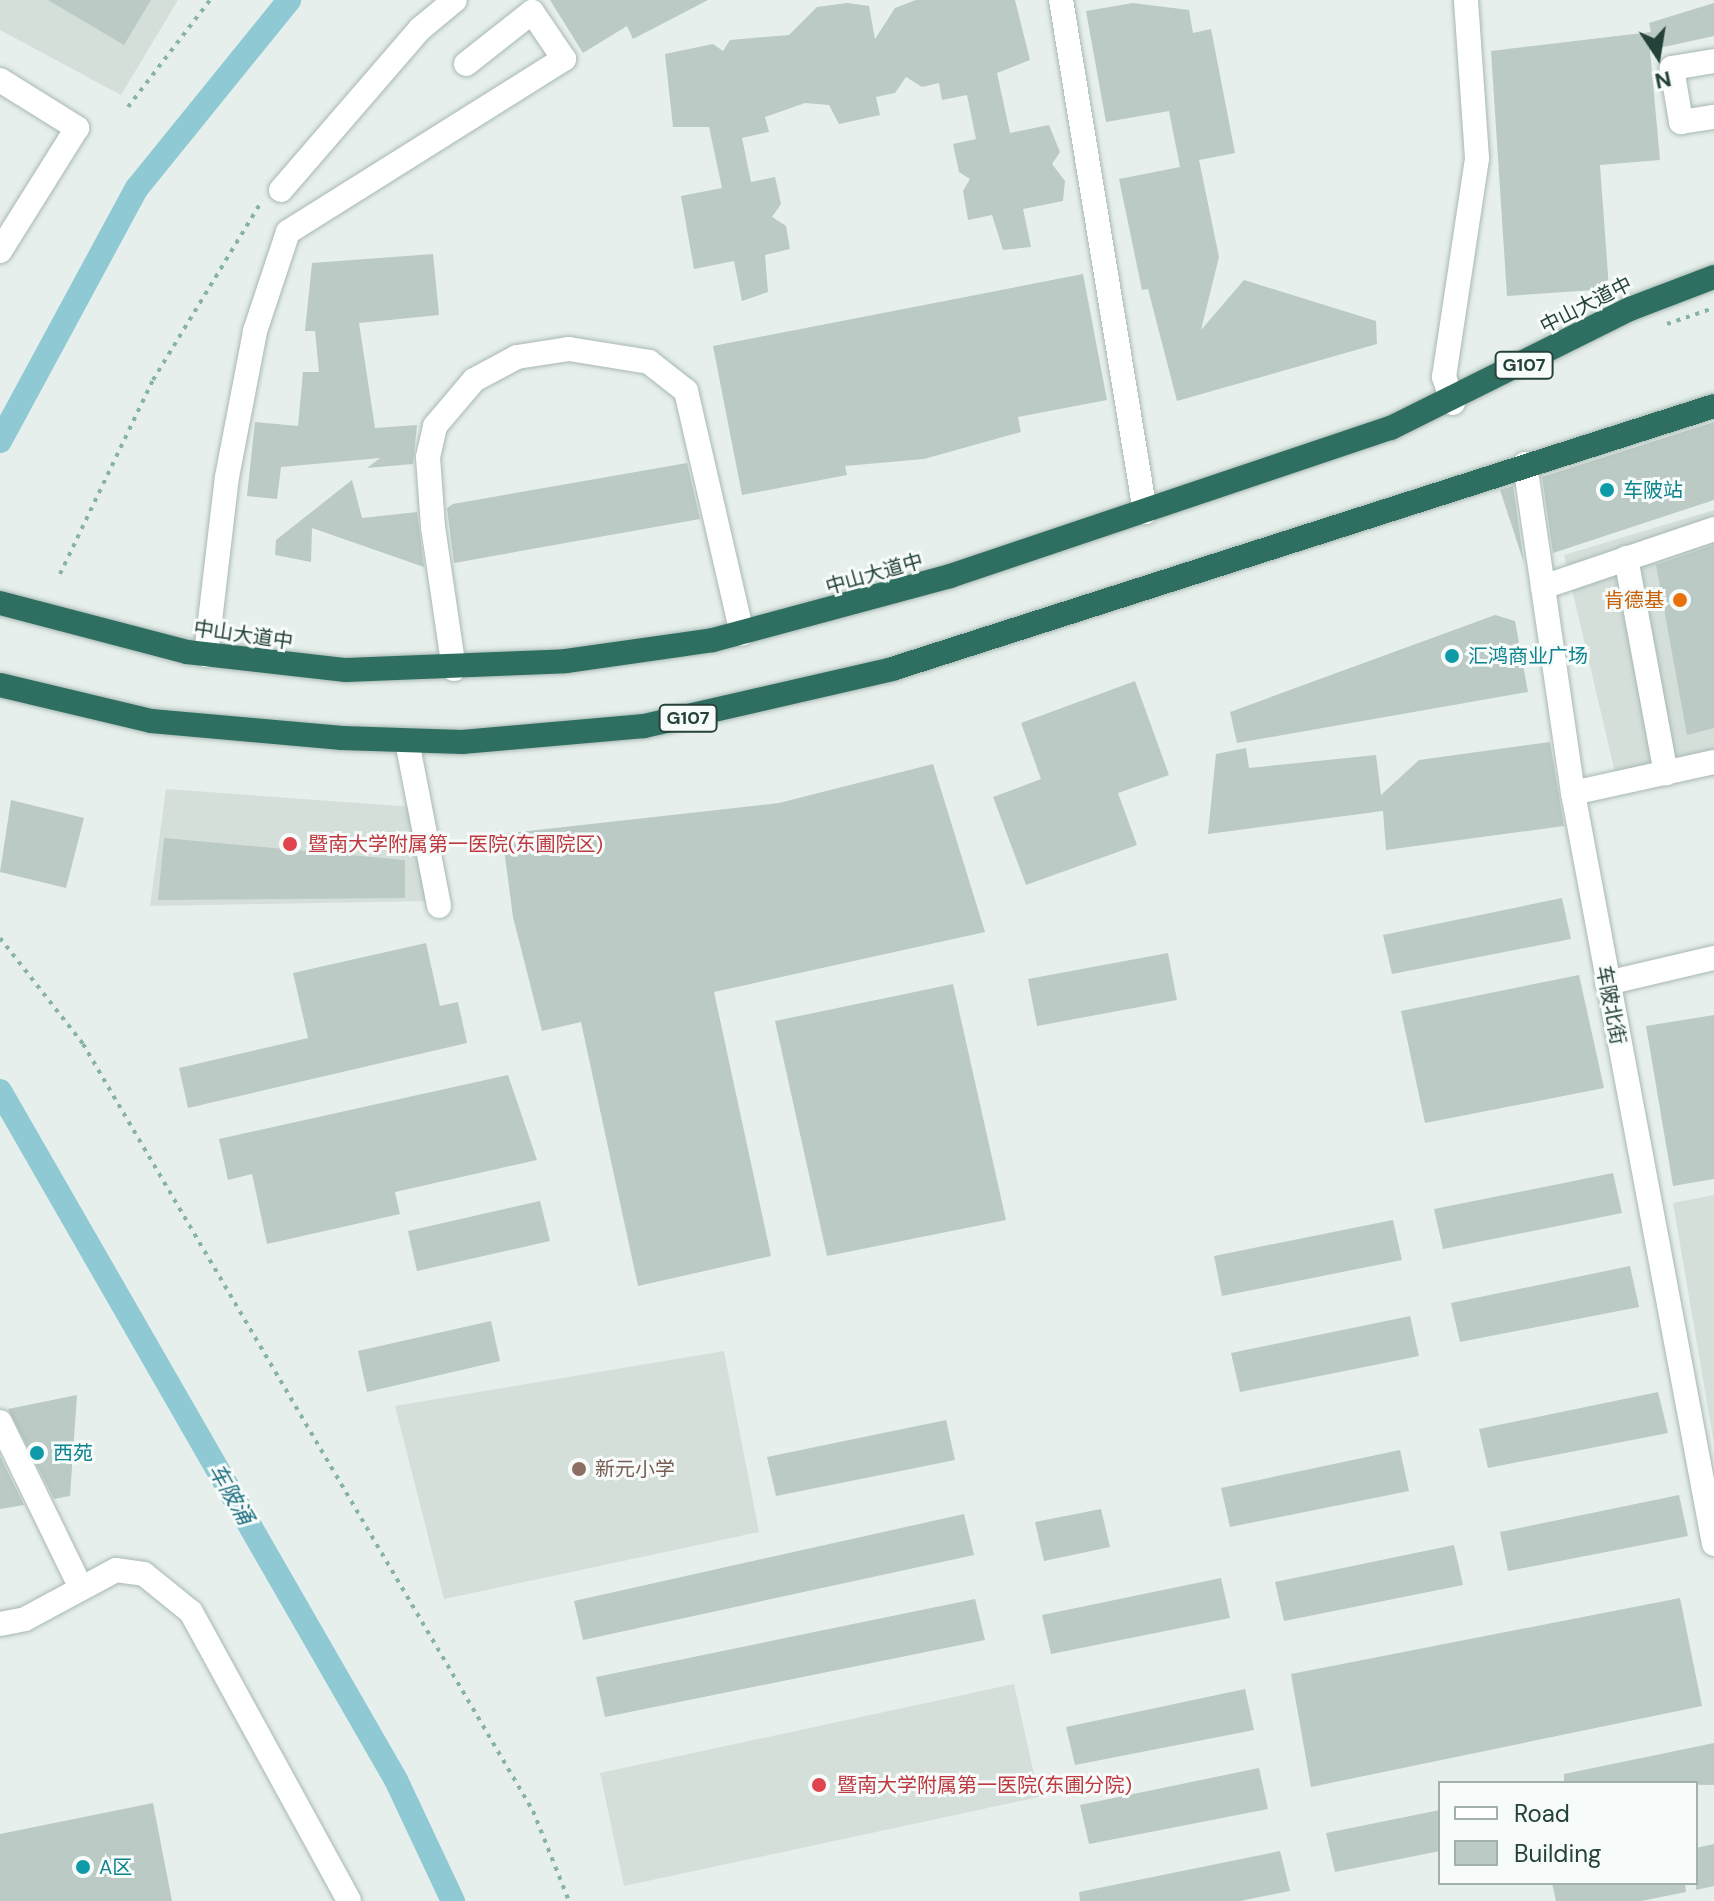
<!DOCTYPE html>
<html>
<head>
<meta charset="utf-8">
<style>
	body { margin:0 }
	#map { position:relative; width:1714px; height:1901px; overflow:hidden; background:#e6efeb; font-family:"DM Sans","Noto Sans SC",sans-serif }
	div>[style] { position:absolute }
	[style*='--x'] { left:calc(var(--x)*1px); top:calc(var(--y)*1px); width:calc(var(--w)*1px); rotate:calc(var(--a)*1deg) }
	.built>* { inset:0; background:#d4dfda }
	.canal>* { height:24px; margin:-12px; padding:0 12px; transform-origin:12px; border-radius:12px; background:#8ec9d4 }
	.building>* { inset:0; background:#bbcac4 }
	.path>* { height:4px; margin-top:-2px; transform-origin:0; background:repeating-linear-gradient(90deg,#86b3a5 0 4px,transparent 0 10px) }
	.roads { filter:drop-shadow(0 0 2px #a8b8b2) drop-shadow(0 0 2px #a8b8b2) }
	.minor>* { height:24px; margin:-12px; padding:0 12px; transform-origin:12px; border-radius:12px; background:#fff }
	.highway>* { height:24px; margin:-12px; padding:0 12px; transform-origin:12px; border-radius:12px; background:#2f6f62 }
	.dots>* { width:22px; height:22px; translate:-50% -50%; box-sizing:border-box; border:4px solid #f7fbf9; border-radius:50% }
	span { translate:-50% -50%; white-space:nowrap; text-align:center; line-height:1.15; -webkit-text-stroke:6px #f7fbf9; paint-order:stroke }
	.shield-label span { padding:2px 6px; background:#f7fbf9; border:2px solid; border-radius:6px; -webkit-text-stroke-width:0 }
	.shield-label { font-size:18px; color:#24423a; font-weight:700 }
	.street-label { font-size:20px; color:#24423a }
	.culture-label { font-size:20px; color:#0d838f }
	.left { translate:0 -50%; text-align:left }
	.food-label { font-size:20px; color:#c56008 }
	.right { translate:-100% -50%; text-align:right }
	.health-label { font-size:20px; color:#be3a42 }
	.education-label { font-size:20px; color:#785e54 }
	.water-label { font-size:22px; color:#1c6f80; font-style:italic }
	.legend { position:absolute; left:1438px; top:1781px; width:260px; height:104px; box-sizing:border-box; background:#f7fbf9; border:2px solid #a3b1ad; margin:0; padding:10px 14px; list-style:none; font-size:24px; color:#24423a }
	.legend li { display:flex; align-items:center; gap:16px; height:40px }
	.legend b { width:40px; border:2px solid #a3b1ad }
	.north { position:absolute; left:1618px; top:16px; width:80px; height:80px; -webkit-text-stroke:6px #f7fbf9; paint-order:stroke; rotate:168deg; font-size:22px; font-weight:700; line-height:32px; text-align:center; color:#24423a }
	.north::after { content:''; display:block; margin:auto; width:28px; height:36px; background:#24423a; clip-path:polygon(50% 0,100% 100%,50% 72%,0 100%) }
</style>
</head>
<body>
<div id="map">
	<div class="built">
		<div style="clip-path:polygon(0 0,178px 0,121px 95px,0 30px)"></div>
		<div style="clip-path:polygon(1714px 510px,1714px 775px,1620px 794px,1564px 555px)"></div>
		<div style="clip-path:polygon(166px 789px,414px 807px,429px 901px,150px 906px)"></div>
		<div style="clip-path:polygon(1714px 1195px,1714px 1444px,1673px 1203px)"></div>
		<div style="clip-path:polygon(724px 1351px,759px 1532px,444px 1599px,395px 1406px)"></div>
		<div style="clip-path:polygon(1014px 1684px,1039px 1797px,624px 1886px,600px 1773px)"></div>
	</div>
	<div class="canal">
		<div style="--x:0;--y:441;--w:288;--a:-61.6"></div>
		<div style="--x:137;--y:188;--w:242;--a:-51"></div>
		<div style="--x:0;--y:1091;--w:795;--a:60.11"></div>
		<div style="--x:396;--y:1780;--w:134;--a:64.8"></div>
	</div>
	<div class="building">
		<div style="clip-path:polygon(48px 0,151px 0,124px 45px)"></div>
		<div style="clip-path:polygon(550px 0,708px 0,633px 39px,627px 26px,583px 53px)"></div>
		<div style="clip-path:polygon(916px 0,1015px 0,1030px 60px,997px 73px,1010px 133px,1049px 125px,1060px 152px,1052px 164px,1065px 181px,1063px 201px,1023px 209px,1031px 247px,1003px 250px,992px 215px,968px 220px,963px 191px,970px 179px,959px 172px,953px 144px,976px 139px,967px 95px,942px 100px,939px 83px,922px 87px,906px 77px,895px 93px,876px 97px,880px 115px,839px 124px,829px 105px,805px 103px,765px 117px,769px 132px,742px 138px,751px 182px,775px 177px,781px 204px,772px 217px,786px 226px,790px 249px,765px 255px,768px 292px,742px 301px,734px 261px,694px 269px,681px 196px,722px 188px,709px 127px,673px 127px,665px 54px,713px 44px,723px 51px,730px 40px,789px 35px,817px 7px,847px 3px,869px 6px,875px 39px,895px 8px)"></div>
		<div style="clip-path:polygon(1133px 3px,1189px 10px,1193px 33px,1211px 29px,1235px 153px,1199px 160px,1219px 257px,1201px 330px,1244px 280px,1376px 321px,1377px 344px,1177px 401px,1148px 289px,1142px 290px,1119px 179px,1180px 167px,1169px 111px,1106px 122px,1086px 11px)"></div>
		<div style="clip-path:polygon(1714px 3px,1714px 36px,1650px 50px,1660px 160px,1600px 165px,1609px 289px,1507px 296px,1491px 51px,1651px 32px,1649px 23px)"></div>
		<div style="clip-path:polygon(433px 254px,439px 315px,359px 323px,375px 428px,417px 425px,413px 464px,367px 468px,380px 458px,281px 467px,277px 499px,247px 496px,255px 422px,298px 426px,303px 372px,319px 372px,315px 331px,305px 331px,312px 263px)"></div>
		<div style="clip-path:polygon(1083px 274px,1107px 400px,1018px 417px,1021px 432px,924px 459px,845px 466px,847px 475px,742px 495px,713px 346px)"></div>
		<div style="clip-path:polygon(1714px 422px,1714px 500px,1553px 553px,1542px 477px)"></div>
		<div style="clip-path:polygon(687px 463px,700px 519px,454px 563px,447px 508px,453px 504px)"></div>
		<div style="clip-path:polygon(352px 480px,362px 518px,417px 512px,424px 567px,312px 528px,311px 562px,275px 555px,276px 540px)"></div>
		<div style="clip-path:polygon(1513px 486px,1524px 563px,1500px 490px)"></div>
		<div style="clip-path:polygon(1714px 545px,1714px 728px,1687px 735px,1656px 565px)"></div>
		<div style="clip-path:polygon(1495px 615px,1515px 621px,1528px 692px,1237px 743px,1230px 712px)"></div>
		<div style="clip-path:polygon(1135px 681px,1169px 775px,1118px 793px,1137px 845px,1026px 885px,993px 797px,1041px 779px,1021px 723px)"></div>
		<div style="clip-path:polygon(1550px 742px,1564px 826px,1386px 850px,1383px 811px,1208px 834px,1216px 754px,1246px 748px,1249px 768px,1376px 755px,1381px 795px,1419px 760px)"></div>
		<div style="clip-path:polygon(933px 764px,985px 932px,714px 992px,771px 1256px,638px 1286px,581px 1022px,542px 1031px,513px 917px,502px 834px,779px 803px)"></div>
		<div style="clip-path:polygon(11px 800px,84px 818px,66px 888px,0 872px)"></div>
		<div style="clip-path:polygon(164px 838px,405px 860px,405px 898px,158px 900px)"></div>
		<div style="clip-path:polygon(1562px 898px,1571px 939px,1392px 974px,1383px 935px)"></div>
		<div style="clip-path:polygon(426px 943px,440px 1006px,458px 1002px,467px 1043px,188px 1108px,179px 1068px,308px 1038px,293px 973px)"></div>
		<div style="clip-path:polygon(1168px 953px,1177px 1000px,1037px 1026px,1028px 979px)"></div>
		<div style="clip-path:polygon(1579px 975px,1604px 1088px,1425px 1123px,1401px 1011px)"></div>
		<div style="clip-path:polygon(953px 984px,1006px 1220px,827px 1256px,775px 1021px)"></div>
		<div style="clip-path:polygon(1714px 1015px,1714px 1179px,1673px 1186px,1646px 1026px)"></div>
		<div style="clip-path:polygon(508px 1075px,537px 1160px,395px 1192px,400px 1214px,267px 1244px,252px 1174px,228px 1180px,219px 1139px)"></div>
		<div style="clip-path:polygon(1613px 1173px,1622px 1213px,1443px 1249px,1434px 1209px)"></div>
		<div style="clip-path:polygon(540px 1201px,550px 1241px,417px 1271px,408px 1231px)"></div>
		<div style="clip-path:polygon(1393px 1220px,1402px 1260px,1222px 1296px,1214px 1256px)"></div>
		<div style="clip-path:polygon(1630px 1266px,1639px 1307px,1460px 1342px,1451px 1303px)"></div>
		<div style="clip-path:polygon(1410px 1316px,1419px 1356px,1240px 1392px,1231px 1353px)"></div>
		<div style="clip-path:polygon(491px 1321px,500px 1361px,367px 1392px,358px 1351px)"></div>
		<div style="clip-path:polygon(1658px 1392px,1668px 1433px,1488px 1468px,1479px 1429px)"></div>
		<div style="clip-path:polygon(77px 1395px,70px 1496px,54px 1499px,8px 1409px)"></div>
		<div style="clip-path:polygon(946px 1420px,955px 1460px,776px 1496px,767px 1457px)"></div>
		<div style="clip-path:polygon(1400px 1450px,1409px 1491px,1230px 1527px,1221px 1488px)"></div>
		<div style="clip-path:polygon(0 1456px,24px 1505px,0 1509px)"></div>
		<div style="clip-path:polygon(1679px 1495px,1688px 1536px,1508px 1571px,1500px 1532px)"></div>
		<div style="clip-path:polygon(1101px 1509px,1110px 1547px,1044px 1561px,1035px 1522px)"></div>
		<div style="clip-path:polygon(964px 1514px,974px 1555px,583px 1640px,574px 1601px)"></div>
		<div style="clip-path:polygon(1454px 1545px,1463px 1585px,1284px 1621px,1275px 1582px)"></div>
		<div style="clip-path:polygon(1221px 1578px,1230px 1618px,1051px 1654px,1042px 1615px)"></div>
		<div style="clip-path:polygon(1680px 1598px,1702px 1706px,1311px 1787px,1291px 1674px)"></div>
		<div style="clip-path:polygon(975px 1599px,985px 1640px,605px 1717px,596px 1677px)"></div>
		<div style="clip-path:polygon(1245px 1689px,1254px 1730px,1075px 1765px,1066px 1727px)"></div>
		<div style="clip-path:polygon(1714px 1743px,1714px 1785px,1564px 1783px,1564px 1774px)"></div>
		<div style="clip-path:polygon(1259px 1768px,1268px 1809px,1089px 1844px,1080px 1805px)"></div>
		<div style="clip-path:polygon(153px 1803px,172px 1901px,0 1901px,0 1834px)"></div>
		<div style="clip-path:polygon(1440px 1810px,1440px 1851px,1335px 1872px,1326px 1833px)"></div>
		<div style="clip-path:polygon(1714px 1844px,1714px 1886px,1696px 1890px,1696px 1848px)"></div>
		<div style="clip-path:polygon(1280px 1851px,1290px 1891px,1240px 1901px,1080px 1901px,1079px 1892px)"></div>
		<div style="clip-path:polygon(1552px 1883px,1685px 1883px,1686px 1892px,1641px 1901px,1556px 1901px)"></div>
	</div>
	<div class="path">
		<div style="--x:128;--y:107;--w:135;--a:-52.5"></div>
		<div style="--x:1667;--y:324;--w:50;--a:-18.8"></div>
		<div style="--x:60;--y:574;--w:215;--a:-64.4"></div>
		<div style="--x:153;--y:380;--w:210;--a:-58.7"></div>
		<div style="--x:0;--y:938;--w:135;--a:51.9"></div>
		<div style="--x:83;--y:1044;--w:889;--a:59.6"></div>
		<div style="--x:533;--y:1811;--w:97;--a:68.2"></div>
	</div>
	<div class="roads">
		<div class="minor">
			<div style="--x:1061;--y:0;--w:519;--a:80.68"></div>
			<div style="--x:1714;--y:61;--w:43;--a:170.5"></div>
			<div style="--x:1672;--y:68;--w:55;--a:80.5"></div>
			<div style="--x:1681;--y:122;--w:33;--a:-9"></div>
			<div style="--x:0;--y:80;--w:91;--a:31.9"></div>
			<div style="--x:77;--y:128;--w:145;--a:122"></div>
			<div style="--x:281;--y:190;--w:213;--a:-49.2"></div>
			<div style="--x:420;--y:29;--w:45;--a:-39.6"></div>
			<div style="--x:1453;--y:403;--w:28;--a:-109"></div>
			<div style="--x:1444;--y:377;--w:221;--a:-81.4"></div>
			<div style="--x:1477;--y:158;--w:158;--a:-94"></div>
			<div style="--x:1525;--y:464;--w:332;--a:81.7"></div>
			<div style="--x:1573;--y:793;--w:764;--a:79.37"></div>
			<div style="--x:1626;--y:558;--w:219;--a:79.5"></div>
			<div style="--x:1543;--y:587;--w:181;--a:-18.7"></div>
			<div style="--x:206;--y:655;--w:179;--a:-83.3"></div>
			<div style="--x:227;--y:477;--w:149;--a:-79.1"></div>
			<div style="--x:255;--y:331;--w:104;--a:-71.6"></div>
			<div style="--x:288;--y:232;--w:326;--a:-32.1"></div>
			<div style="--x:564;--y:59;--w:57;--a:-124.2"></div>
			<div style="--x:532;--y:12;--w:84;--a:141.8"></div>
			<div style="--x:454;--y:669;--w:144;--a:-98.4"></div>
			<div style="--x:433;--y:527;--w:70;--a:-94.1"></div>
			<div style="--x:428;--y:457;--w:32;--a:-77"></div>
			<div style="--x:435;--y:426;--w:60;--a:-49.7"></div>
			<div style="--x:474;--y:380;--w:49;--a:-28.1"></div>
			<div style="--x:517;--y:357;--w:53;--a:-8.7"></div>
			<div style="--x:569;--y:349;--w:81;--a:9.2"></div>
			<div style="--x:649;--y:362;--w:47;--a:38.1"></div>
			<div style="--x:686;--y:391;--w:249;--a:77"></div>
			<div style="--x:407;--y:741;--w:168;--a:79"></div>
			<div style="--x:1573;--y:793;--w:144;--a:-12.4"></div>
			<div style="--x:1607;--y:983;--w:110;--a:-13.2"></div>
			<div style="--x:0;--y:1422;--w:180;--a:64"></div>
			<div style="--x:0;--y:1624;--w:25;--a:-11"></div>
			<div style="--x:25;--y:1619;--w:103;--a:-28.3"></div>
			<div style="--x:116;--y:1570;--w:28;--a:8"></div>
			<div style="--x:144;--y:1574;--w:60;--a:39"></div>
			<div style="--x:191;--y:1612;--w:329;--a:61.3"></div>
		</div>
		<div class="highway">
			<div style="--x:0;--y:603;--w:193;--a:14.7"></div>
			<div style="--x:187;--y:652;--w:160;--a:6.5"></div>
			<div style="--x:346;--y:670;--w:220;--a:-2.3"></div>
			<div style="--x:566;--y:661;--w:148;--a:-8.1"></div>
			<div style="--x:713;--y:640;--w:245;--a:-15.1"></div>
			<div style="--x:950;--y:576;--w:465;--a:-18.6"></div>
			<div style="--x:1391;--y:428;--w:267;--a:-26.5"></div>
			<div style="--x:1630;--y:309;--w:90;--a:-20.9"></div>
			<div style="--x:0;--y:685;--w:155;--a:13.4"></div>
			<div style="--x:151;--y:721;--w:192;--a:5.1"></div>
			<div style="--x:342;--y:738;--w:120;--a:1.9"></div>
			<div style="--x:462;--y:742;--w:183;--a:-5"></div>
			<div style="--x:644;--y:726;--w:254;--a:-12.9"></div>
			<div style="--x:892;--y:669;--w:863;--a:-17.74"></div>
		</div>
	</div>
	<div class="dots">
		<div style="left:1607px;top:490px;background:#0f9aa8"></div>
		<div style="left:1680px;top:600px;background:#e8710a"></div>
		<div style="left:1452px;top:656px;background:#0f9aa8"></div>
		<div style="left:290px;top:844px;background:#e0444e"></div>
		<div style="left:37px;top:1453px;background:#0f9aa8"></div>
		<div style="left:579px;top:1469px;background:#8d6e63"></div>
		<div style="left:819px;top:1785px;background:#e0444e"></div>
		<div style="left:83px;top:1867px;background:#0f9aa8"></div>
	</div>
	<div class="shield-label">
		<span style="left:1524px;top:365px">G107</span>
		<span style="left:688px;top:718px">G107</span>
	</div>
	<div class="street-label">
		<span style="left:1586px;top:305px;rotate:-27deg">中山大道中</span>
		<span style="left:874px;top:574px;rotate:-16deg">中山大道中</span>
		<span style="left:243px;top:635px;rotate:8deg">中山大道中</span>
		<span style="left:1611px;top:1005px;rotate:79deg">车陂北街</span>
	</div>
	<div class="culture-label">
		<span class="left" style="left:1623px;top:490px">车陂站</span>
		<span class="left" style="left:1468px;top:656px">汇鸿商业广场</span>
		<span class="left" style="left:53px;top:1453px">西苑</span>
		<span class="left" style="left:99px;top:1867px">A区</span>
	</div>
	<div class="food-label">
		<span class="right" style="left:1664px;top:600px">肯德基</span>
	</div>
	<div class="health-label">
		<span class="left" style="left:308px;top:844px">暨南大学附属第一医院(东圃院区)</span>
		<span class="left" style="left:837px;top:1785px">暨南大学附属第一医院(东圃分院)</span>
	</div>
	<div class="education-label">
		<span class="left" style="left:595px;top:1469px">新元小学</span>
	</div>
	<div class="water-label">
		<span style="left:231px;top:1494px;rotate:60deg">车陂涌</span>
	</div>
	<ul class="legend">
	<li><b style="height:10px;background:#fff"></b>Road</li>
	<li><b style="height:22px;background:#bbcac4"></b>Building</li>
	</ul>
	<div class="north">N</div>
</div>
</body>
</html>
